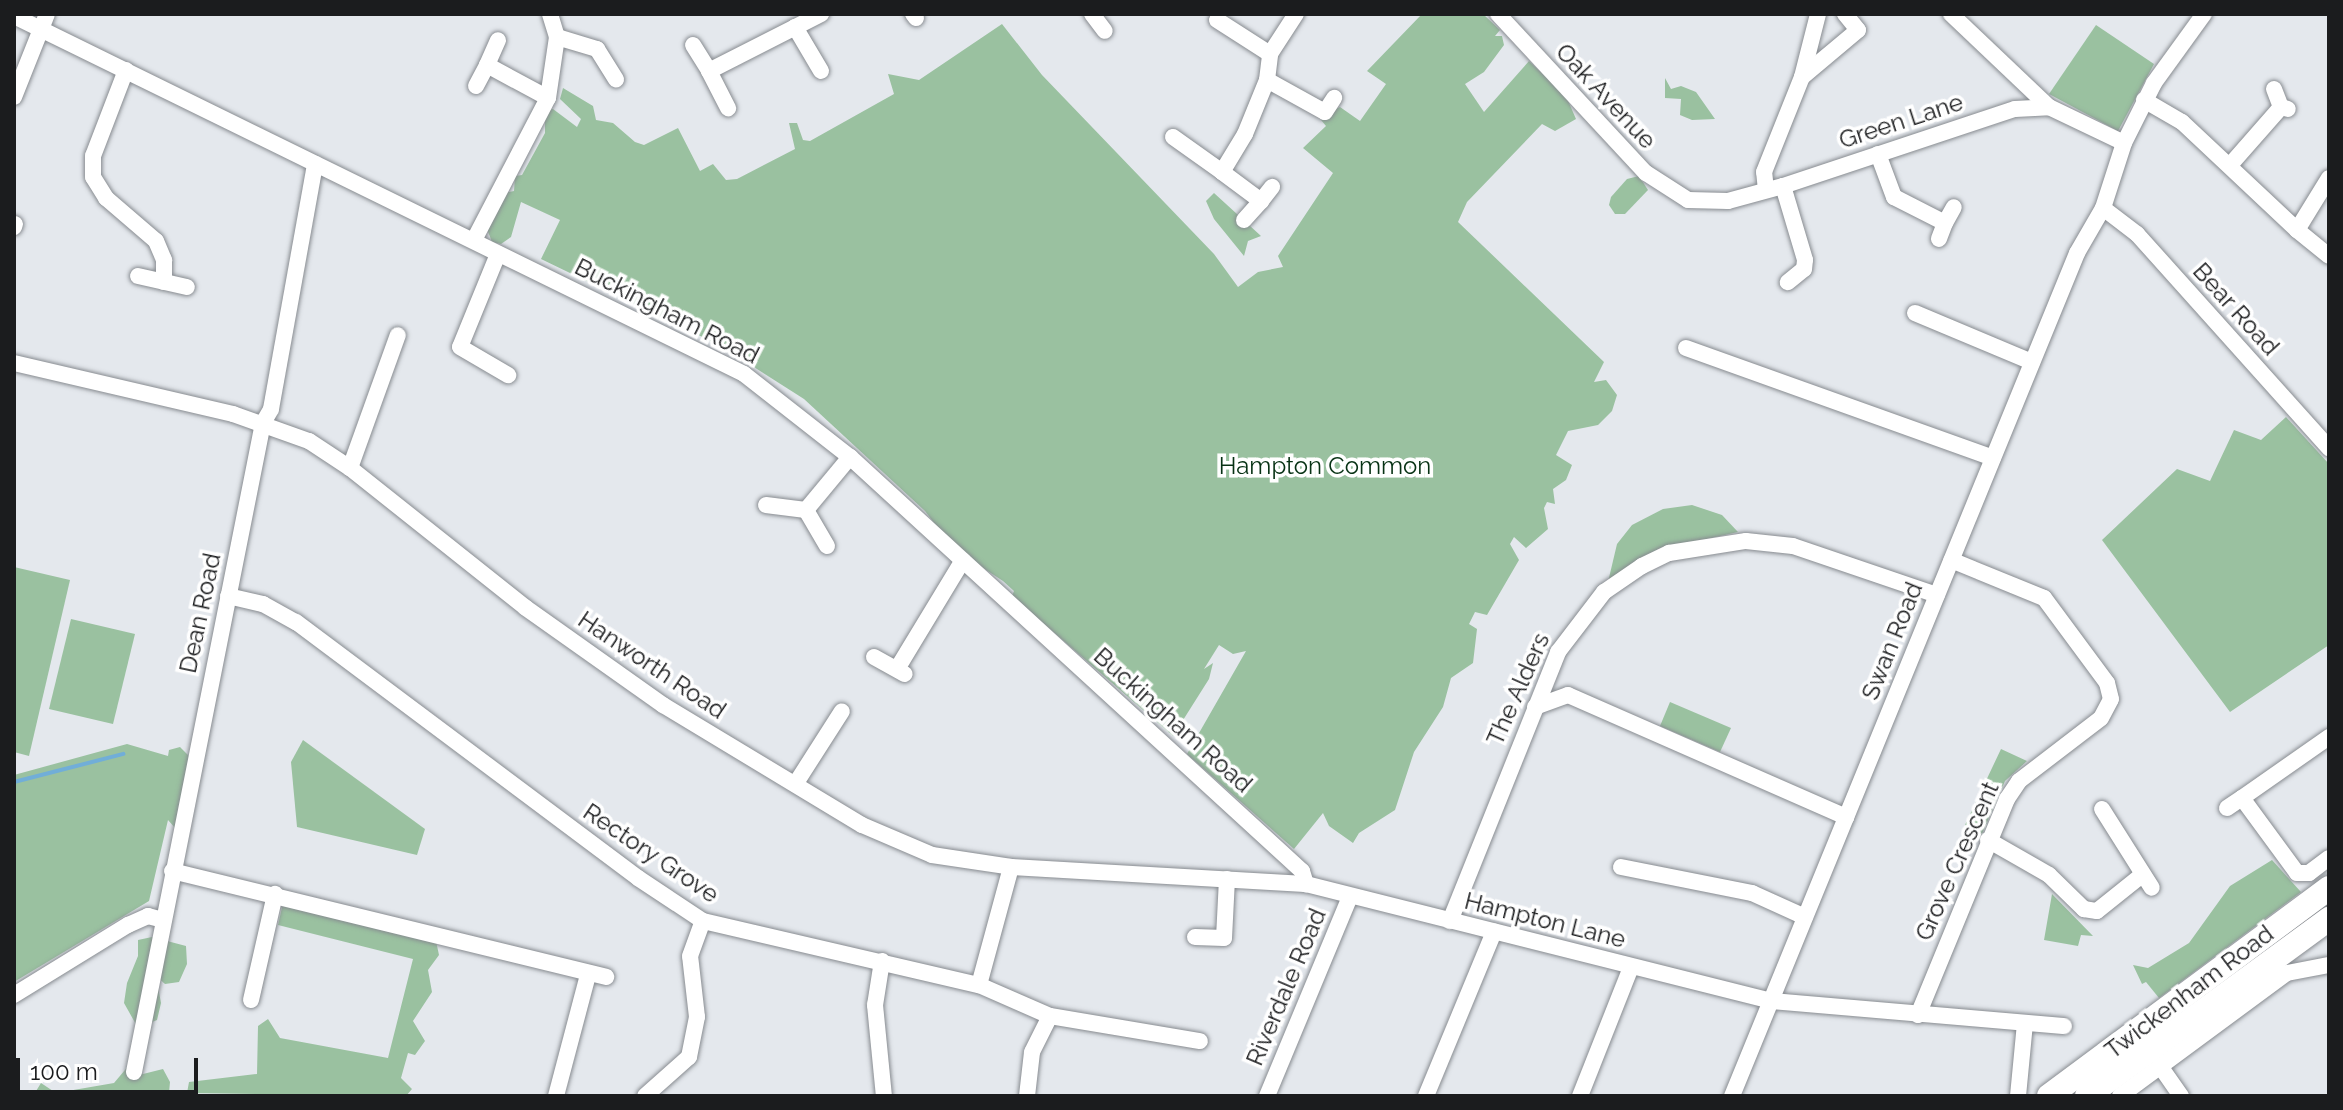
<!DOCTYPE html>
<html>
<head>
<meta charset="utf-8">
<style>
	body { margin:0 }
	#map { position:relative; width:2343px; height:1110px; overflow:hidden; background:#e4e8ed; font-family:Raleway,sans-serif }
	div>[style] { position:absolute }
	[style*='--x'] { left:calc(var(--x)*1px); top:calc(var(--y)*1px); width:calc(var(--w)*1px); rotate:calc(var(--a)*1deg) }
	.green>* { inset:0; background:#9ac1a0 }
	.stream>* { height:4px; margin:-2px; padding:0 2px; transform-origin:2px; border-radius:2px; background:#71aed8 }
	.roads { filter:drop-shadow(0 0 2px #878b90) drop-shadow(0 0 2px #878b90) }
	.minor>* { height:16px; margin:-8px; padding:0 8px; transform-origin:8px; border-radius:8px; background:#fff }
	.highway>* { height:24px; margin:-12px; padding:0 12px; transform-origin:12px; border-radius:12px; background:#fff }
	span { translate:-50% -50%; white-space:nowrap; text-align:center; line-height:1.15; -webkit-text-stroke:7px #fff; paint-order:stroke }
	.street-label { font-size:24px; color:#1b1c1e }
	.park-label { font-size:24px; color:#073214 }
	.frame { position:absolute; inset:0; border:16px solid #1b1c1e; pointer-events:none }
	.scale { position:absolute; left:16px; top:1058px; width:182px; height:36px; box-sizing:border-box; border:4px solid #1b1c1e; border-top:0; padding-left:10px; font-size:24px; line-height:28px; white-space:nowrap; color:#1b1c1e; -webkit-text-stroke:6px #fff; paint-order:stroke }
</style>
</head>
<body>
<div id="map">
	<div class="green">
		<div style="clip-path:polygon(1422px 14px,1483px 14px,1500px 30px,1495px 36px,1502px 36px,1504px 45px,1484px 72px,1465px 84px,1484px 112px,1529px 61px,1566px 96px,1576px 119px,1555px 131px,1542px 124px,1467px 202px,1458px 222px,1604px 362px,1594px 382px,1606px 380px,1617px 395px,1612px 411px,1598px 425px,1568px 431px,1556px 455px,1572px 465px,1566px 480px,1553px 489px,1555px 504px,1547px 502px,1544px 508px,1548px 529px,1526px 548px,1514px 537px,1510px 544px,1519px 560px,1487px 615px,1475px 612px,1469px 624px,1477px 629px,1473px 663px,1451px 678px,1443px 707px,1414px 752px,1395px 810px,1359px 833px,1353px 843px,1329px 826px,1323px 813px,1294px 849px,1187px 754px,1246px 651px,1233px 654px,1219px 645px,1204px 669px,1213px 663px,1209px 679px,1173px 736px,1012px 596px,1014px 591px,1003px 581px,954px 549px,925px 511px,804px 399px,721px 346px,541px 259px,560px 220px,521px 202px,511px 237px,501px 244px,492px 242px,487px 229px,504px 193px,514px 191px,515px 176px,522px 175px,545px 133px,545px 111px,553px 109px,577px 127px,581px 119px,560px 99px,563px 88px,593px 106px,596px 120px,613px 123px,635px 142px,644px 145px,678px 128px,700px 171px,713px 164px,726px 180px,737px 179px,795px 149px,789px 123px,797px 123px,803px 140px,810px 141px,894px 94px,888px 74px,919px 80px,1002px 24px,1042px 75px,1214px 254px,1238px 287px,1258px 272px,1283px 267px,1278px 256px,1333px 173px,1303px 148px,1326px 126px,1321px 120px,1331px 111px,1340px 107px,1360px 121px,1386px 84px,1367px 71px)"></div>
		<div style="clip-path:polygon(2096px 25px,2154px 64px,2118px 131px,2049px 94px)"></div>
		<div style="clip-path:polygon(1665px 78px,1671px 89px,1681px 86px,1696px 92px,1715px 119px,1692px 120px,1680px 115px,1681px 99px,1665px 98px)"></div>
		<div style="clip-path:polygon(1639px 176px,1648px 190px,1625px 214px,1615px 214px,1609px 205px,1611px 197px,1627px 179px)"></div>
		<div style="clip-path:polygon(1214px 193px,1261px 236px,1248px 241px,1244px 256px,1214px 219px,1206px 201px)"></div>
		<div style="clip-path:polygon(2286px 417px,2329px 464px,2329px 645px,2230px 712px,2102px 540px,2177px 469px,2210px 481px,2234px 430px,2261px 440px)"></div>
		<div style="clip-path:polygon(1692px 505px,1722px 515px,1738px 532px,1663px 549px,1608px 582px,1617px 544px,1632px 525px,1663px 509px)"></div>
		<div style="clip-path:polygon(14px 567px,70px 580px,29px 756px,14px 752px)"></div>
		<div style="clip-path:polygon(71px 619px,135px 634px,113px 724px,49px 709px)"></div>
		<div style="clip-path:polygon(1670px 702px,1731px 728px,1720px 752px,1660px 726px)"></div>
		<div style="clip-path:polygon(303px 740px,425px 829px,417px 855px,297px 827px,291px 762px)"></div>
		<div style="clip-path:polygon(127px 744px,168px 756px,169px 750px,180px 747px,190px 757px,176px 829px,168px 820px,149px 901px,14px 982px,14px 775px)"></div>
		<div style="clip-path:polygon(2001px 749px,2027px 761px,2005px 781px,1982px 834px,1965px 825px)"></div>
		<div style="clip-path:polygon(2272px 860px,2301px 892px,2159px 998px,2146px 982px,2142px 984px,2133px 965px,2148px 968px,2189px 943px,2230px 886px)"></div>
		<div style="clip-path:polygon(2052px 894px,2093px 936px,2081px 935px,2078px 946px,2044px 940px)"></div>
		<div style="clip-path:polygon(283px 903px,436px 941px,439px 955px,428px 970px,432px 992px,413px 1021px,425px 1041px,415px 1055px,408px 1053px,401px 1078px,412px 1089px,406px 1096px,187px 1093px,189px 1082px,257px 1074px,258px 1026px,268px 1019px,280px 1038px,388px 1058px,413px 959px,278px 925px)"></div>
		<div style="clip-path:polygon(152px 937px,186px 946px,187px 964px,179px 982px,165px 984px,156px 976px,161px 1003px,157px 1020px,138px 1028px,124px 1003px,127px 983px,138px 956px,138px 940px)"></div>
		<div style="clip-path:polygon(130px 1064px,143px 1074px,163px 1069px,170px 1082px,169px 1093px,33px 1096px,41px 1083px,56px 1093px,114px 1083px)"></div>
	</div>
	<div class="stream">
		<div style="--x:14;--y:782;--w:113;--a:-14.4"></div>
	</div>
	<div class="roads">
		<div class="minor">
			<div style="--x:913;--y:14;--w:5;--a:53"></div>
			<div style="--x:1092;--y:14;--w:21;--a:53"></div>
			<div style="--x:1498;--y:14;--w:217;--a:47.1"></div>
			<div style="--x:1646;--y:173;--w:50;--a:32.7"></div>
			<div style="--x:1688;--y:200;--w:40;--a:1.4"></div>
			<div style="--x:1728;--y:201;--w:57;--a:-15.3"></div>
			<div style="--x:1783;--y:186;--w:244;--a:-18.4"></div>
			<div style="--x:2015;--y:109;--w:34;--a:-3"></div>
			<div style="--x:2049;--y:107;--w:83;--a:25.6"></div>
			<div style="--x:1951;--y:14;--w:135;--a:43.5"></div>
			<div style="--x:14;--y:16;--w:813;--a:26.12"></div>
			<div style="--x:744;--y:374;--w:135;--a:38.1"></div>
			<div style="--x:850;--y:457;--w:613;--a:42.49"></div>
			<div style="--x:1302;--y:871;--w:14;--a:73"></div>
			<div style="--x:1217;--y:20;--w:63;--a:32.7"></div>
			<div style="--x:795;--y:27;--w:51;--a:59.4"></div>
			<div style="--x:557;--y:37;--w:42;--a:16.7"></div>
			<div style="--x:597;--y:49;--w:36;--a:58"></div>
			<div style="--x:693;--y:45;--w:31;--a:58"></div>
			<div style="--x:709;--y:71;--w:126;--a:-27"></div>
			<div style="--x:487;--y:65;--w:27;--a:-66"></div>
			<div style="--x:126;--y:70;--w:92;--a:111"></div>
			<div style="--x:93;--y:156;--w:21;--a:90"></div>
			<div style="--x:93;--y:177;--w:25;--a:58"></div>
			<div style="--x:106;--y:198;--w:66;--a:40.7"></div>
			<div style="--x:156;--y:241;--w:21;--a:67"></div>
			<div style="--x:164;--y:260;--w:22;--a:90"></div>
			<div style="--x:709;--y:71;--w:42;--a:62.8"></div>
			<div style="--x:1802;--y:77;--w:73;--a:-40"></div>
			<div style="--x:1858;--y:30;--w:21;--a:-129"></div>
			<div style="--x:1267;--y:80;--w:66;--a:28.9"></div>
			<div style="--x:1325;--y:112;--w:17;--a:-57"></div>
			<div style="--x:476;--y:86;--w:24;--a:-62"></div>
			<div style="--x:487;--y:65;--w:69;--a:28.4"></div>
			<div style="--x:2274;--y:89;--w:19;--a:69"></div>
			<div style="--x:2281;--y:107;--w:7;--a:16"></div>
			<div style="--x:14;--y:97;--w:89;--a:-68.3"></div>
			<div style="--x:2144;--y:100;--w:44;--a:30.1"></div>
			<div style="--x:2182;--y:122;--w:158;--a:43.2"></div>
			<div style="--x:2297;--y:230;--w:61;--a:-58.4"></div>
			<div style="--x:1173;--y:137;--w:60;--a:35.5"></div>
			<div style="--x:1222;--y:172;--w:44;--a:-58.8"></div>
			<div style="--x:1245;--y:134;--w:58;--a:-67.8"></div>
			<div style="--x:1267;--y:80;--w:26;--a:-83"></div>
			<div style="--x:1270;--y:54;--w:48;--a:-57"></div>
			<div style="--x:1878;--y:154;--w:46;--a:69.6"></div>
			<div style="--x:1894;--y:197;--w:57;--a:27"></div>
			<div style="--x:1945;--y:223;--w:17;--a:111"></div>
			<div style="--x:2231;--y:164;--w:76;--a:-48.7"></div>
			<div style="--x:1222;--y:172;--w:49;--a:36.6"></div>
			<div style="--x:1261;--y:201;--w:18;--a:-52"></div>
			<div style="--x:1783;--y:186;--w:77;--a:73.4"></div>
			<div style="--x:1805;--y:260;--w:9;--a:96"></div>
			<div style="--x:1804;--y:269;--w:21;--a:141"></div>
			<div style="--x:1766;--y:190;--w:18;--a:-96"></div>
			<div style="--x:1764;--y:172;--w:102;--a:-68.2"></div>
			<div style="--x:1802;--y:77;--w:65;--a:-75.7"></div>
			<div style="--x:2103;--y:208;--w:43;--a:37.4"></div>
			<div style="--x:2137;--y:234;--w:288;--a:48.1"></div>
			<div style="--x:1244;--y:220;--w:25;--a:-48"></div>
			<div style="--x:1945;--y:223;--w:18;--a:-61"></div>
			<div style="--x:14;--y:227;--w:3;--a:-72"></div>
			<div style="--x:2297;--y:230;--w:41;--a:39.1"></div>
			<div style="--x:474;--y:240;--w:160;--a:-62.5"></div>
			<div style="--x:548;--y:98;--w:62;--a:-81.6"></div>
			<div style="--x:557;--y:37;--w:24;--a:-107"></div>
			<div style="--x:498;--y:254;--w:100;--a:112.2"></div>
			<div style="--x:460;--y:347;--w:56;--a:30.3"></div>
			<div style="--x:138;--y:276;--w:50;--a:12.7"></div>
			<div style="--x:1915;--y:313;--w:127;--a:22.7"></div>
			<div style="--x:1686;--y:348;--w:326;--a:19.7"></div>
			<div style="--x:14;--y:363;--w:225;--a:13.1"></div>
			<div style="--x:233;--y:414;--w:81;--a:19.6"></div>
			<div style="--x:309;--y:441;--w:49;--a:33.4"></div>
			<div style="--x:350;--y:468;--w:225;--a:38.5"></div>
			<div style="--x:526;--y:608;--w:168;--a:35.3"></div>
			<div style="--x:663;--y:705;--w:232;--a:31.1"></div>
			<div style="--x:862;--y:825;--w:76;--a:23.2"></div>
			<div style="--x:932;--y:855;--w:80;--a:8.6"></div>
			<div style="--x:1011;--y:867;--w:295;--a:3.3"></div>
			<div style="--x:1306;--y:884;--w:479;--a:14.1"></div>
			<div style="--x:1771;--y:1001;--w:294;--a:4.9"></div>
			<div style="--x:350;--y:468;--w:141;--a:-70.2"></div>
			<div style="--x:766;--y:505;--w:40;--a:7.1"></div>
			<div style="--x:827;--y:546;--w:42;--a:-120.3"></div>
			<div style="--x:806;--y:510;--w:69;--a:-50.3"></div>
			<div style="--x:228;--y:596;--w:36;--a:13"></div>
			<div style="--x:263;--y:604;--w:38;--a:29"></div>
			<div style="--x:296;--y:622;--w:427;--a:36.8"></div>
			<div style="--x:638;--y:878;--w:78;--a:33.5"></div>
			<div style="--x:703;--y:921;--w:283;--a:13.1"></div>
			<div style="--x:979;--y:985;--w:77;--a:23.6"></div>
			<div style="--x:1050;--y:1016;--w:152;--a:9.5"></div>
			<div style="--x:874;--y:657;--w:35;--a:29"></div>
			<div style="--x:897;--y:669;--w:127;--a:-58.8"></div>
			<div style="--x:1535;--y:707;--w:35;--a:-20"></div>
			<div style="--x:1568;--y:695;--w:304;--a:23.7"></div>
			<div style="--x:2329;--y:737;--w:106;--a:145"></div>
			<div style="--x:2242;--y:798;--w:93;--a:53.7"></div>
			<div style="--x:2297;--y:873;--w:12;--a:0"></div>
			<div style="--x:2309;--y:873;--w:25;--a:-37"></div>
			<div style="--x:796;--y:783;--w:85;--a:-57.4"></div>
			<div style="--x:2227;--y:808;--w:18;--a:-34"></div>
			<div style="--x:2102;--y:809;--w:93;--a:57.7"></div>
			<div style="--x:1988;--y:840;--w:70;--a:29.8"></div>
			<div style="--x:2049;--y:875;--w:49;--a:44.2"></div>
			<div style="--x:2084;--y:909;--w:13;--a:9"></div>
			<div style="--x:2097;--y:911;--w:58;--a:-38.7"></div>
			<div style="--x:1621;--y:867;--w:134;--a:11.2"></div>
			<div style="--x:1752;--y:893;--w:58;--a:24.4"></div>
			<div style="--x:172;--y:871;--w:447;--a:13.7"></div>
			<div style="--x:1450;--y:921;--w:290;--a:-68.1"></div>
			<div style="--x:1558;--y:652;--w:76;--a:-52.5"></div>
			<div style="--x:1604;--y:592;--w:46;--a:-34.4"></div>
			<div style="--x:1642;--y:566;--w:30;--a:-26"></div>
			<div style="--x:1669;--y:553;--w:78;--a:-8.9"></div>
			<div style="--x:1746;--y:541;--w:47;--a:6.1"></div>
			<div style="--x:1793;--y:546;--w:152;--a:18.8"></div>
			<div style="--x:1195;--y:937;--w:29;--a:2"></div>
			<div style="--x:1224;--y:938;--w:59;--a:-87.1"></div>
			<div style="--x:882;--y:961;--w:45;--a:99"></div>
			<div style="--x:875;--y:1005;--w:91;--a:84.4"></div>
			<div style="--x:979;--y:985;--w:122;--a:-74.8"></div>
			<div style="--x:14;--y:995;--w:134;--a:-31.6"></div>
			<div style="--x:128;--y:925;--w:22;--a:-24"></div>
			<div style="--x:148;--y:916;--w:16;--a:15"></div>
			<div style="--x:251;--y:1000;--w:109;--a:-77.2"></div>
			<div style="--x:1918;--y:1015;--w:234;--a:-67.6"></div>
			<div style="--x:2007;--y:799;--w:22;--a:-56"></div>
			<div style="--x:2019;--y:781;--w:103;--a:-37.5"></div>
			<div style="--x:2101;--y:718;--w:21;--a:-62"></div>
			<div style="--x:2111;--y:699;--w:16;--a:-104"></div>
			<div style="--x:2107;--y:683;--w:106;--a:-126.5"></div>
			<div style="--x:2044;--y:598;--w:100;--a:-157.8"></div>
			<div style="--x:2160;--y:1066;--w:37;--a:55"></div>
			<div style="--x:134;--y:1072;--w:662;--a:-78.76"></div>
			<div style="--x:263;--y:423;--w:16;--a:-60"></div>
			<div style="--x:271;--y:409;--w:249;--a:-79.8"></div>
			<div style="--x:556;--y:1096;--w:125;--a:-75.2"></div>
			<div style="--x:645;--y:1096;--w:59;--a:-41.6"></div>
			<div style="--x:689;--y:1057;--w:41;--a:-78.7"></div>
			<div style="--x:697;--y:1017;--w:61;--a:-96.5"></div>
			<div style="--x:690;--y:956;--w:37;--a:-70"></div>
			<div style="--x:1027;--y:1096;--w:44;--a:-83.5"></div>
			<div style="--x:1032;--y:1052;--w:40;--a:-63.4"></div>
			<div style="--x:1267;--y:1096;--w:216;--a:-67.4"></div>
			<div style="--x:1426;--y:1096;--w:178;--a:-67.5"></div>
			<div style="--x:1580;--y:1096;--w:139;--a:-68.4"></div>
			<div style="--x:1732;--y:1096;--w:911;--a:-67.74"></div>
			<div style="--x:2077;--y:253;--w:52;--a:-60"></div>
			<div style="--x:2103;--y:208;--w:68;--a:-72.1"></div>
			<div style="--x:2124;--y:143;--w:67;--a:-63.4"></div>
			<div style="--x:2154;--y:83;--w:85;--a:-54.1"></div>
			<div style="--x:2018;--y:1096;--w:73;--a:-84.5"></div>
			<div style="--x:2120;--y:1096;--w:207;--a:-36.4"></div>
			<div style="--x:2287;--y:973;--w:43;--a:-10.8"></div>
		</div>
		<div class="highway">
			<div style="--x:2049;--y:1096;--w:349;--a:-36.6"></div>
			<div style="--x:2087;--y:1096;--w:300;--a:-36.2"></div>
		</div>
	</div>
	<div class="street-label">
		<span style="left:1606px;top:96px;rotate:47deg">Oak Avenue</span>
		<span style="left:1901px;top:121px;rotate:-18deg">Green Lane</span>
		<span style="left:2236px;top:309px;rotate:48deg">Bear Road</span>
		<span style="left:667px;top:311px;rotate:27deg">Buckingham Road</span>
		<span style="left:200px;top:613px;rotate:-78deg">Dean Road</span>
		<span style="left:1892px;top:641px;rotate:-68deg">Swan Road</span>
		<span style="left:652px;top:665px;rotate:34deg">Hanworth Road</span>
		<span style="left:1518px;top:689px;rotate:-66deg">The Alders</span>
		<span style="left:1173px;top:720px;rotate:42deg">Buckingham Road</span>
		<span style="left:651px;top:853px;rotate:34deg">Rectory Grove</span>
		<span style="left:1957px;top:861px;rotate:-66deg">Grove Crescent</span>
		<span style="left:1545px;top:920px;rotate:14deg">Hampton Lane</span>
		<span style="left:1286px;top:987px;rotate:-67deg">Riverdale Road</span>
		<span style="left:2189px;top:992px;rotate:-37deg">Twickenham Road</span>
	</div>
	<div class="park-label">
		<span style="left:1325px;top:466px">Hampton Common</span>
	</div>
	<div class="frame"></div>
	<div class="scale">100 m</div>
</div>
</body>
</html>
